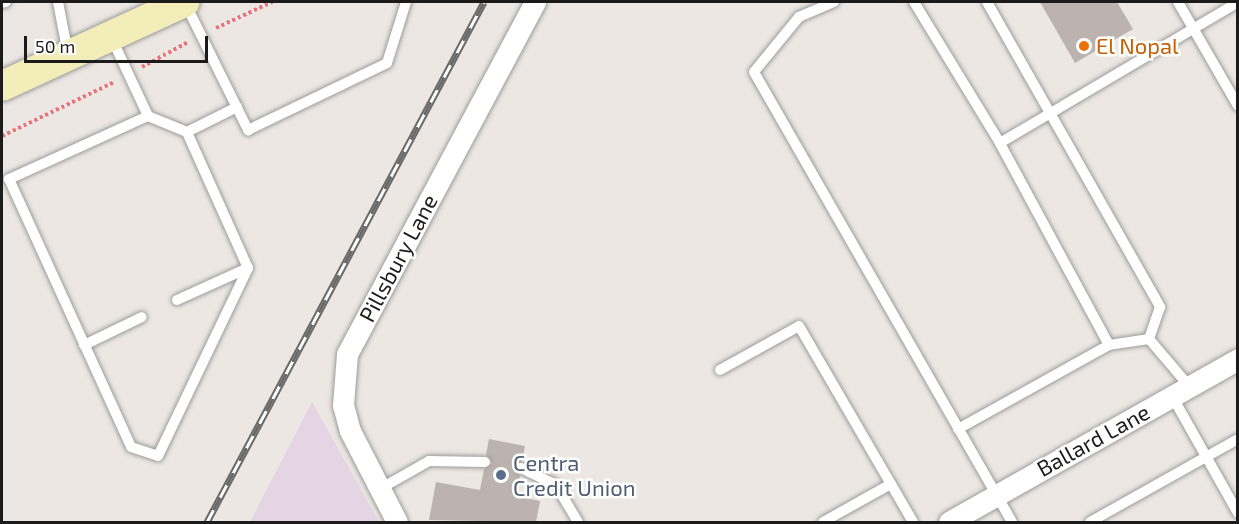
<!DOCTYPE html>
<html>
<head>
<meta charset="utf-8">
<style>
	body { margin:0 }
	#map { position:relative; width:1239px; height:524px; overflow:hidden; background:#ece7e2; font-family:"Exo 2",sans-serif }
	div>[style] { position:absolute }
	[style*='--x'] { left:calc(var(--x)*1px); top:calc(var(--y)*1px); width:calc(var(--w)*1px); rotate:calc(var(--a)*1deg) }
	.industrial>* { inset:0; background:#e5d4e4 }
	.building>* { inset:0; background:#bcb2af }
	.path>* { height:4px; margin-top:-2px; transform-origin:0; background:repeating-linear-gradient(90deg,#ed7178 0 3px,transparent 0 6px) }
	.roads { filter:drop-shadow(0 0 2px #9c9c9c) drop-shadow(0 0 2px #9c9c9c) }
	.service>* { height:10px; margin:-5px; padding:0 5px; transform-origin:5px; border-radius:5px; background:#fff }
	.minor>* { height:21px; margin:-10.5px; padding:0 10.5px; transform-origin:10.5px; border-radius:10.5px; background:#fff }
	.secondary>* { height:30px; margin:-15px; padding:0 15px; transform-origin:15px; border-radius:15px; background:#f3edb9 }
	.rail>* { height:7px; margin-top:-3.5px; transform-origin:0; background:repeating-linear-gradient(90deg,#fff 0 14px,#696969 0 28px); box-sizing:border-box; border-block:2px solid #696969 }
	.dots>* { width:16px; height:16px; translate:-50% -50%; box-sizing:border-box; border:3px solid #fff; border-radius:50% }
	span { translate:-50% -50%; white-space:nowrap; text-align:center; line-height:1.15; -webkit-text-stroke:5px #fff; paint-order:stroke }
	.food-label { font-size:22px; color:#c56008 }
	.left { translate:0 -50%; text-align:left }
	.street-label { font-size:22px; color:#1b1b1b }
	.service-label { font-size:22px; color:#4e5e75 }
	.frame { position:absolute; inset:0; border:3px solid #1b1b1b; pointer-events:none }
	.scale { position:absolute; left:24px; top:36px; width:184px; height:27px; box-sizing:border-box; border:3px solid #1b1b1b; border-top:0; padding-left:8px; font-size:18px; line-height:21px; white-space:nowrap; color:#1b1b1b; -webkit-text-stroke:4px #fff; paint-order:stroke }
</style>
</head>
<body>
<div id="map">
	<div class="industrial">
		<div style="clip-path:polygon(312px 402px,379px 522px,250px 522px)"></div>
	</div>
	<div class="building">
		<div style="clip-path:polygon(1040px 2px,1117px 2px,1133px 29px,1075px 63px)"></div>
		<div style="clip-path:polygon(489px 439px,525px 446px,522px 461px,514px 468px,520px 476px,516px 496px,540px 501px,536px 522px,429px 520px,436px 482px,480px 490px,484px 469px,492px 463px,486px 455px)"></div>
	</div>
	<div class="path">
		<div style="--x:216;--y:28;--w:62;--a:-24.9"></div>
		<div style="--x:142;--y:67;--w:52;--a:-28.5"></div>
		<div style="--x:2;--y:136;--w:124;--a:-25.7"></div>
	</div>
	<div class="roads">
		<div class="service">
			<div style="--x:58;--y:2;--w:53;--a:79.1"></div>
			<div style="--x:834;--y:2;--w:38;--a:157"></div>
			<div style="--x:799;--y:17;--w:71;--a:129.3"></div>
			<div style="--x:754;--y:72;--w:519;--a:60.17"></div>
			<div style="--x:914;--y:2;--w:165;--a:58.6"></div>
			<div style="--x:987;--y:2;--w:351;--a:60.4"></div>
			<div style="--x:1160;--y:307;--w:34;--a:109"></div>
			<div style="--x:1178;--y:2;--w:120;--a:60"></div>
			<div style="--x:2;--y:3;--w:4;--a:-14"></div>
			<div style="--x:186;--y:5;--w:140;--a:63.6"></div>
			<div style="--x:248;--y:130;--w:154;--a:-25.7"></div>
			<div style="--x:387;--y:63;--w:64;--a:-72.7"></div>
			<div style="--x:112;--y:39;--w:85;--a:64.9"></div>
			<div style="--x:148;--y:116;--w:153;--a:155.6"></div>
			<div style="--x:9;--y:179;--w:294;--a:65.5"></div>
			<div style="--x:131;--y:447;--w:28;--a:18"></div>
			<div style="--x:158;--y:456;--w:208;--a:-64.4"></div>
			<div style="--x:248;--y:268;--w:149;--a:-114.2"></div>
			<div style="--x:187;--y:132;--w:42;--a:-157.7"></div>
			<div style="--x:187;--y:132;--w:56;--a:-26.6"></div>
			<div style="--x:177;--y:300;--w:78;--a:-24.3"></div>
			<div style="--x:84;--y:345;--w:64;--a:-25.8"></div>
			<div style="--x:720;--y:370;--w:90;--a:-29.1"></div>
			<div style="--x:799;--y:326;--w:227;--a:59.8"></div>
			<div style="--x:1189;--y:386;--w:62;--a:-130.4"></div>
			<div style="--x:1149;--y:339;--w:40;--a:171.5"></div>
			<div style="--x:1109;--y:345;--w:230;--a:-118.4"></div>
			<div style="--x:1000;--y:143;--w:277;--a:-30.6"></div>
			<div style="--x:1172;--y:396;--w:134;--a:60.6"></div>
			<div style="--x:958;--y:429;--w:173;--a:-29.1"></div>
			<div style="--x:521;--y:468;--w:39;--a:26"></div>
			<div style="--x:556;--y:485;--w:43;--a:59.3"></div>
			<div style="--x:378;--y:490;--w:59;--a:-29.6"></div>
			<div style="--x:429;--y:461;--w:56;--a:1"></div>
			<div style="--x:823;--y:522;--w:78;--a:-29.2"></div>
			<div style="--x:1090;--y:522;--w:170;--a:-29.3"></div>
		</div>
		<div class="minor">
			<div style="--x:397;--y:522;--w:102;--a:-117.3"></div>
			<div style="--x:350;--y:431;--w:27;--a:-105"></div>
			<div style="--x:343;--y:405;--w:51;--a:-85.5"></div>
			<div style="--x:347;--y:354;--w:399;--a:-61.9"></div>
			<div style="--x:949;--y:522;--w:332;--a:-29.4"></div>
		</div>
		<div class="secondary">
			<div style="--x:2;--y:86;--w:201;--a:-24.7"></div>
		</div>
	</div>
	<div class="rail">
		<div style="--x:207;--y:522;--w:589;--a:-61.96"></div>
	</div>
	<div class="dots">
		<div style="left:1084px;top:46px;background:#e8710a"></div>
		<div style="left:501px;top:475px;background:#5c6f8a"></div>
	</div>
	<div class="food-label">
		<span class="left" style="left:1096px;top:46px">El Nopal</span>
	</div>
	<div class="street-label">
		<span style="left:398px;top:258px;rotate:-62deg">Pillsbury Lane</span>
		<span style="left:1093px;top:440px;rotate:-29deg">Ballard Lane</span>
	</div>
	<div class="service-label">
		<span class="left" style="left:513px;top:475px">Centra<br>Credit Union</span>
	</div>
	<div class="frame"></div>
	<div class="scale">50 m</div>
</div>
</body>
</html>
